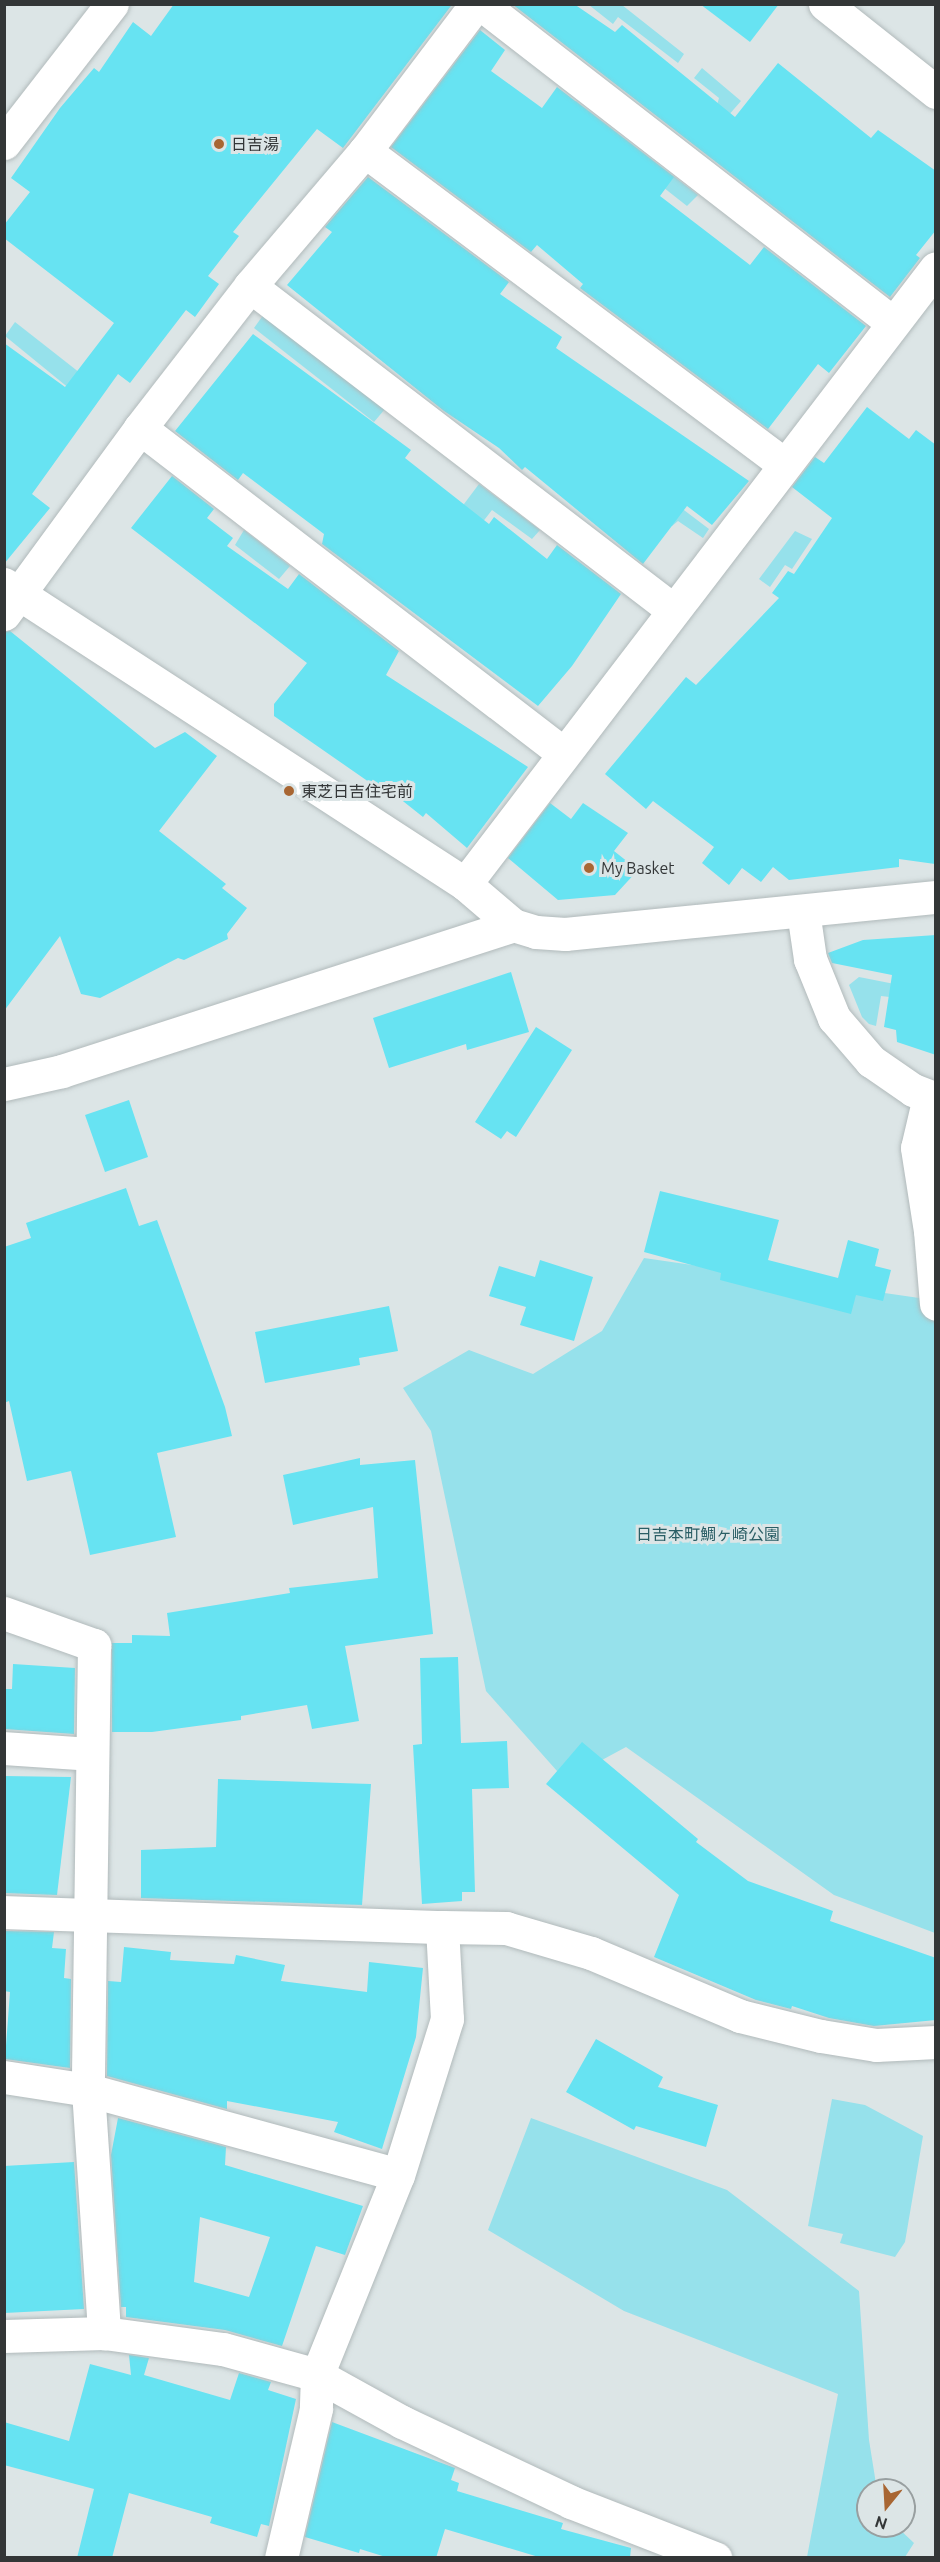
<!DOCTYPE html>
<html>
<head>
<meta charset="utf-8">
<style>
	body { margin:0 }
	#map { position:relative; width:940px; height:2562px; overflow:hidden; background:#dce5e6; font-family:Ubuntu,"Noto Sans JP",sans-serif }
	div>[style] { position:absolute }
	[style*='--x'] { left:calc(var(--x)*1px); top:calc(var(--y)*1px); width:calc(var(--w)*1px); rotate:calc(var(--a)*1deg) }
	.green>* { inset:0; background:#96e1eb }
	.building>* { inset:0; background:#67e3f2 }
	.roads { filter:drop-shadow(0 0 2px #b1babb) drop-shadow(0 0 2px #b1babb) }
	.minor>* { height:33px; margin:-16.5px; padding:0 16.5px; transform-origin:16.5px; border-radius:16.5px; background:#fff }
	.dots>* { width:16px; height:16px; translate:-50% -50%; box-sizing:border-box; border:3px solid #dce5e6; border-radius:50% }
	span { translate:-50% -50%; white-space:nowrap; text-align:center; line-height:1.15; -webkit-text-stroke:6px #dce5e6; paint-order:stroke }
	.poi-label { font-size:16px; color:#333637 }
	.left { translate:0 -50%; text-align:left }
	.park-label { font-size:16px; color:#2a5e65 }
	.frame { position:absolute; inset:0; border:6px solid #333637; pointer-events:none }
	.north { position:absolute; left:856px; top:2478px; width:60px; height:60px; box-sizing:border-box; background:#dce5e6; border:2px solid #989fa0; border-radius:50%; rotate:198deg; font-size:16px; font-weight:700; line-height:24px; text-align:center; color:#333637 }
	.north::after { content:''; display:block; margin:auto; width:21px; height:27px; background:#a86633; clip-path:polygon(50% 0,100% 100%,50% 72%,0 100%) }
</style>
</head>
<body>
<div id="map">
	<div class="green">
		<div style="clip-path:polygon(589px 5px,622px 5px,684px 54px,678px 63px,618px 17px,613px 24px)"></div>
		<div style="clip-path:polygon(702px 68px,741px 101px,727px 117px,716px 109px,719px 98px,694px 78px)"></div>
		<div style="clip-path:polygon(576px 101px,698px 195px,687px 206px,561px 107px)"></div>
		<div style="clip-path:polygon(264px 314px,385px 409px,374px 422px,254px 328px)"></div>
		<div style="clip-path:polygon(15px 322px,103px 391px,92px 407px,5px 336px)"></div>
		<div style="clip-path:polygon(627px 467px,709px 529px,703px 538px,678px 521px,672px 526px)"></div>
		<div style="clip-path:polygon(479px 484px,540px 530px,532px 539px,492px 510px,457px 555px,437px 540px)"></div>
		<div style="clip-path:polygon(244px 530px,290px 566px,279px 579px,235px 545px)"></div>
		<div style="clip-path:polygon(795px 531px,812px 539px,792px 569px,785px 565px,770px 587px,759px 579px)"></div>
		<div style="clip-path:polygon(859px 977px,935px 992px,935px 1002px,881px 996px,876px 1026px,869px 1024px,862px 1017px,849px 985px)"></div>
		<div style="clip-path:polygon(644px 1258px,933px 1300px,936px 1304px,935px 1933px,834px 1895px,626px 1747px,565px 1780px,486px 1691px,431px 1431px,403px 1388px,469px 1350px,533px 1374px,602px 1331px)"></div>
		<div style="clip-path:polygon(832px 2099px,865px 2105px,923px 2136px,905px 2242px,895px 2257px,840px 2243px,843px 2234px,808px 2226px)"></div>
		<div style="clip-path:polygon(531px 2118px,727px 2190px,859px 2291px,869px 2440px,877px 2490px,868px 2490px,868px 2526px,896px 2526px,914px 2543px,905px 2557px,807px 2557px,838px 2394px,624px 2311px,488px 2230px)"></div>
	</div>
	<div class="building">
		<div style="clip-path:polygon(174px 4px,451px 6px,343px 148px,317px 129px,233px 232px,239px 236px,208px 276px,219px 284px,195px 317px,186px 310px,130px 383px,118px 374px,32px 494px,50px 508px,4px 564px,4px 343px,65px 387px,114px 323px,4px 238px,4px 225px,30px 192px,11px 178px,60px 108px,94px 68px,99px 72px,133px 22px,151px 36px)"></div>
		<div style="clip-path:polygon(512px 4px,574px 4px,615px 32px,622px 25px,735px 117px,778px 63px,871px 138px,878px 130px,936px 171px,936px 230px,916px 255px,920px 258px,890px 297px)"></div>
		<div style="clip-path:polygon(700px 4px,779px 4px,750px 42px)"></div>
		<div style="clip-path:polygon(480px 30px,505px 50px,491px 71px,542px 108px,557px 87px,674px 177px,660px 196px,750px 265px,764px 247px,866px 326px,829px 373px,818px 364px,768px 429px,580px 288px,583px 284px,537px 245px,531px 252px,391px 147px)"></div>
		<div style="clip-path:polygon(368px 177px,509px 282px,500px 294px,562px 337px,556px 348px,749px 481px,712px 525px,687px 506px,643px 564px,525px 467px,522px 470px,499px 448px,444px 411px,287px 285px,332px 232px,325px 227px)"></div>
		<div style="clip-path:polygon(253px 334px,411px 450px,405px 458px,489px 524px,494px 517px,547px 559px,557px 545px,621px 594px,572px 666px,538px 706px,322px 544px,324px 534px,243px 473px,238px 480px,175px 431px)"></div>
		<div style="clip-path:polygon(867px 407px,909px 439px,916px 430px,936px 445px,935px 864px,899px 859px,899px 867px,789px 880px,773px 867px,761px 882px,742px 868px,729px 885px,702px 863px,714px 847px,653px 801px,646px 809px,605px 774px,686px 677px,696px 685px,779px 598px,772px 593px,788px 571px,794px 574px,832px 518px,792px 487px,815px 457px,824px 463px)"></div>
		<div style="clip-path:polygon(172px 476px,214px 509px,207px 518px,233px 538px,227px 546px,288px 589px,299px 574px,399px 651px,386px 675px,528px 767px,467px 848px,426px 813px,423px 817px,394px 794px,392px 798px,274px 716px,274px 704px,307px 663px,131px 528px)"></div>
		<div style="clip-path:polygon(10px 631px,155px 748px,185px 732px,217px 756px,159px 831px,226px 884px,222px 888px,247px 908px,227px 934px,228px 939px,184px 960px,178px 958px,100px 998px,81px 994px,60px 936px,4px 1011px,4px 632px)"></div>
		<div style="clip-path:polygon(550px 803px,571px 819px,583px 803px,628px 833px,614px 851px,638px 870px,615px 895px,558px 900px,508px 858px)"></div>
		<div style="clip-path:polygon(936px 935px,936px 1055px,897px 1042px,896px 1030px,884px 1027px,892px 975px,832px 963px,828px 953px,863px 940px)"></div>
		<div style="clip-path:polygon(511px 972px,529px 1032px,467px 1050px,466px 1044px,389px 1068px,373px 1018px)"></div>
		<div style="clip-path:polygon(536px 1027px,572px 1050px,516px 1137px,507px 1131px,501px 1139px,475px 1122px)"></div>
		<div style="clip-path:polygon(129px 1100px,148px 1157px,105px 1172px,85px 1115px)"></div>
		<div style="clip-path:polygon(126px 1188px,139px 1226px,157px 1220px,225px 1407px,232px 1436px,157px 1453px,176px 1537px,90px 1555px,71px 1471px,27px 1481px,9px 1401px,4px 1403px,4px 1247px,31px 1238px,26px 1223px)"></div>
		<div style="clip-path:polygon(660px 1191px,779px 1220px,768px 1260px,838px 1278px,848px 1240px,879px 1249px,875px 1266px,891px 1270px,883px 1301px,856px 1295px,851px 1314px,720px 1280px,721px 1273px,644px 1252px)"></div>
		<div style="clip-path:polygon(540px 1260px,593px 1277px,574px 1341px,520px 1325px,526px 1307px,489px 1296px,499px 1266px,535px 1277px)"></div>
		<div style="clip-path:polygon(389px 1306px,398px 1351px,359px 1358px,360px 1365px,265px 1383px,255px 1332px)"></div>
		<div style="clip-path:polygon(360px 1458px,360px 1465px,415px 1460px,433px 1634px,345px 1646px,359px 1721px,312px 1729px,307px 1705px,241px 1716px,241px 1720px,152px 1732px,112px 1732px,112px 1643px,132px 1643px,132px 1635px,170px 1636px,167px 1613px,290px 1593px,289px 1588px,378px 1578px,373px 1507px,293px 1525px,283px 1475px)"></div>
		<div style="clip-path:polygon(458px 1657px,461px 1743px,507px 1741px,509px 1788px,472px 1789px,475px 1892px,462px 1892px,462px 1901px,422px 1904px,413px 1745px,422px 1744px,420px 1658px)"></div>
		<div style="clip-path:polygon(13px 1664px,75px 1668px,74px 1734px,4px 1729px,4px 1689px,12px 1689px)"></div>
		<div style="clip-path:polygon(582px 1742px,698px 1839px,696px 1842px,748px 1881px,833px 1911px,830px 1921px,936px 1958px,936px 2020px,874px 2026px,829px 2018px,792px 2006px,791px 2009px,756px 2000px,654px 1957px,679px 1895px,546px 1784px)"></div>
		<div style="clip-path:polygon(4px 1776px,71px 1777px,57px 1895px,4px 1893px)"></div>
		<div style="clip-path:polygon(218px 1779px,371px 1784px,362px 1905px,141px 1898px,141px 1850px,216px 1847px)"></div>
		<div style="clip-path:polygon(4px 1931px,54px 1932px,52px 1948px,66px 1949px,64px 1978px,71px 1979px,70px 2068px,5px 2059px,10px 1992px,4px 1991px)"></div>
		<div style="clip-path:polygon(124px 1947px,171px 1952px,170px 1960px,234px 1964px,236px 1955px,285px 1965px,281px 1981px,367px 1992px,369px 1962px,423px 1968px,416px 2037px,382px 2149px,334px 2132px,338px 2122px,227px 2101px,227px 2109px,107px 2076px,108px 1981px,121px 1982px)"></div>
		<div style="clip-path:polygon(596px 2039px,663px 2077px,658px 2087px,718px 2105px,706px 2147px,636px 2126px,634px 2130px,566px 2092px)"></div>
		<div style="clip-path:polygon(evenodd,118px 2118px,226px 2147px,225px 2165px,363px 2206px,345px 2255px,316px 2246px,282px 2346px,225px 2330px,126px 2317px,126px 2307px,121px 2307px,111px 2155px,118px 2118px,200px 2217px,270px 2237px,249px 2297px,194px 2282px,200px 2217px)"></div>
		<div style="clip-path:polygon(74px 2162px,84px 2309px,4px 2313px,4px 2166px)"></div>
		<div style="clip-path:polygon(129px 2355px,149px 2358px,144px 2375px,230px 2400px,239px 2373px,271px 2382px,268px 2390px,296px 2399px,269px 2526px,261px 2524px,257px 2537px,210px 2523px,212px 2517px,129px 2493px,112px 2558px,77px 2558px,94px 2489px,4px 2465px,4px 2422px,69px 2441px,90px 2364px,131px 2375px)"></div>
		<div style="clip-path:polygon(332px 2422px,455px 2468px,451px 2480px,459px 2483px,457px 2491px,563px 2523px,561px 2529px,631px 2548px,630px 2558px,542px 2558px,445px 2529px,436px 2558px,389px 2558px,360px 2549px,359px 2553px,305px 2537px)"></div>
	</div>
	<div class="roads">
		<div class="minor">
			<div style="--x:481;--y:4;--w:521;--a:37.75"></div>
			<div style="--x:825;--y:4;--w:142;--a:38.4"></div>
			<div style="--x:4;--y:143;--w:176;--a:-52.2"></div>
			<div style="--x:365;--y:151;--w:524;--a:36.78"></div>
			<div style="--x:250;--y:286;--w:533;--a:37.45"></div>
			<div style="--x:140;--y:428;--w:533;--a:37.54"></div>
			<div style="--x:4;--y:584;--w:550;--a:33.05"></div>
			<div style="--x:465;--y:884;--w:63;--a:40.5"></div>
			<div style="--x:513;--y:925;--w:24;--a:17"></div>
			<div style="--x:536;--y:932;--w:29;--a:4"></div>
			<div style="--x:565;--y:934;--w:373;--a:-5.7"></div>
			<div style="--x:4;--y:614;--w:230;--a:-53.8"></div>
			<div style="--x:140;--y:428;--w:180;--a:-52.2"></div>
			<div style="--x:250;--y:286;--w:177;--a:-49.6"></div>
			<div style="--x:365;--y:151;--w:184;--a:-52.9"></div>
			<div style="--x:465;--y:884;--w:775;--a:-52.6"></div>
			<div style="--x:803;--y:911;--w:49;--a:81.7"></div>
			<div style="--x:810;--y:959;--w:64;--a:67.9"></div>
			<div style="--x:834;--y:1018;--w:57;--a:49.3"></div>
			<div style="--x:871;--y:1061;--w:51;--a:34.6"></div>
			<div style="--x:913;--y:1090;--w:25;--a:21"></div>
			<div style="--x:4;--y:1084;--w:59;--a:-12.6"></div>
			<div style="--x:62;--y:1071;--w:474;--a:-17.9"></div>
			<div style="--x:929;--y:1097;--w:52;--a:103.2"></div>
			<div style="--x:917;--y:1148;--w:84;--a:81.1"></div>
			<div style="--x:930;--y:1231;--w:73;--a:85.3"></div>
			<div style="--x:4;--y:1613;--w:96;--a:19.6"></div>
			<div style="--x:94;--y:1645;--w:445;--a:90.8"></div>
			<div style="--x:88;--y:2090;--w:244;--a:86.2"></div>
			<div style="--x:4;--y:1748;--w:88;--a:3.9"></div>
			<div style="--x:4;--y:1912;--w:438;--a:2"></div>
			<div style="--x:442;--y:1927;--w:92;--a:86.9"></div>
			<div style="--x:447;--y:2019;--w:164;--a:107.4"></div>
			<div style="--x:398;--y:2175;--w:216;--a:112"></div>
			<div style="--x:317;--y:2375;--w:34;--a:92"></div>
			<div style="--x:316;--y:2409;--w:153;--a:103.2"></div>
			<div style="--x:442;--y:1927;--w:64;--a:0.9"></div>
			<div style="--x:506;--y:1928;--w:89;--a:16.4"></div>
			<div style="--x:591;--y:1953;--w:162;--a:22.9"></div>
			<div style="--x:740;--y:2016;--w:83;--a:13.9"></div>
			<div style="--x:821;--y:2036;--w:56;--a:9.3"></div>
			<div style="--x:876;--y:2045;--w:60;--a:-2.9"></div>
			<div style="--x:4;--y:2077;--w:85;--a:8.8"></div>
			<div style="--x:88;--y:2090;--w:321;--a:15.3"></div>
			<div style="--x:4;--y:2336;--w:100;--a:-1.7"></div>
			<div style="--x:104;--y:2333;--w:120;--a:7.7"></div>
			<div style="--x:223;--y:2349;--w:98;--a:15.5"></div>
			<div style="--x:317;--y:2375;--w:97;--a:28.9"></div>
			<div style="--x:402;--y:2422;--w:187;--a:25.3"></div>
			<div style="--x:571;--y:2502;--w:155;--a:21.3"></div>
		</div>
	</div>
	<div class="dots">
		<div style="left:219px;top:144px;background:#a86633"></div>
		<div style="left:289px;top:791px;background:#a86633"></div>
		<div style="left:589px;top:868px;background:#a86633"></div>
	</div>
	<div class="poi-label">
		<span class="left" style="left:231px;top:144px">日吉湯</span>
		<span class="left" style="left:301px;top:791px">東芝日吉住宅前</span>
		<span class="left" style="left:601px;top:868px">My Basket</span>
	</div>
	<div class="park-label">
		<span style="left:708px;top:1534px">日吉本町鯛ヶ崎公園</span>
	</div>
	<div class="frame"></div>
	<div class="north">N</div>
</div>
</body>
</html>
